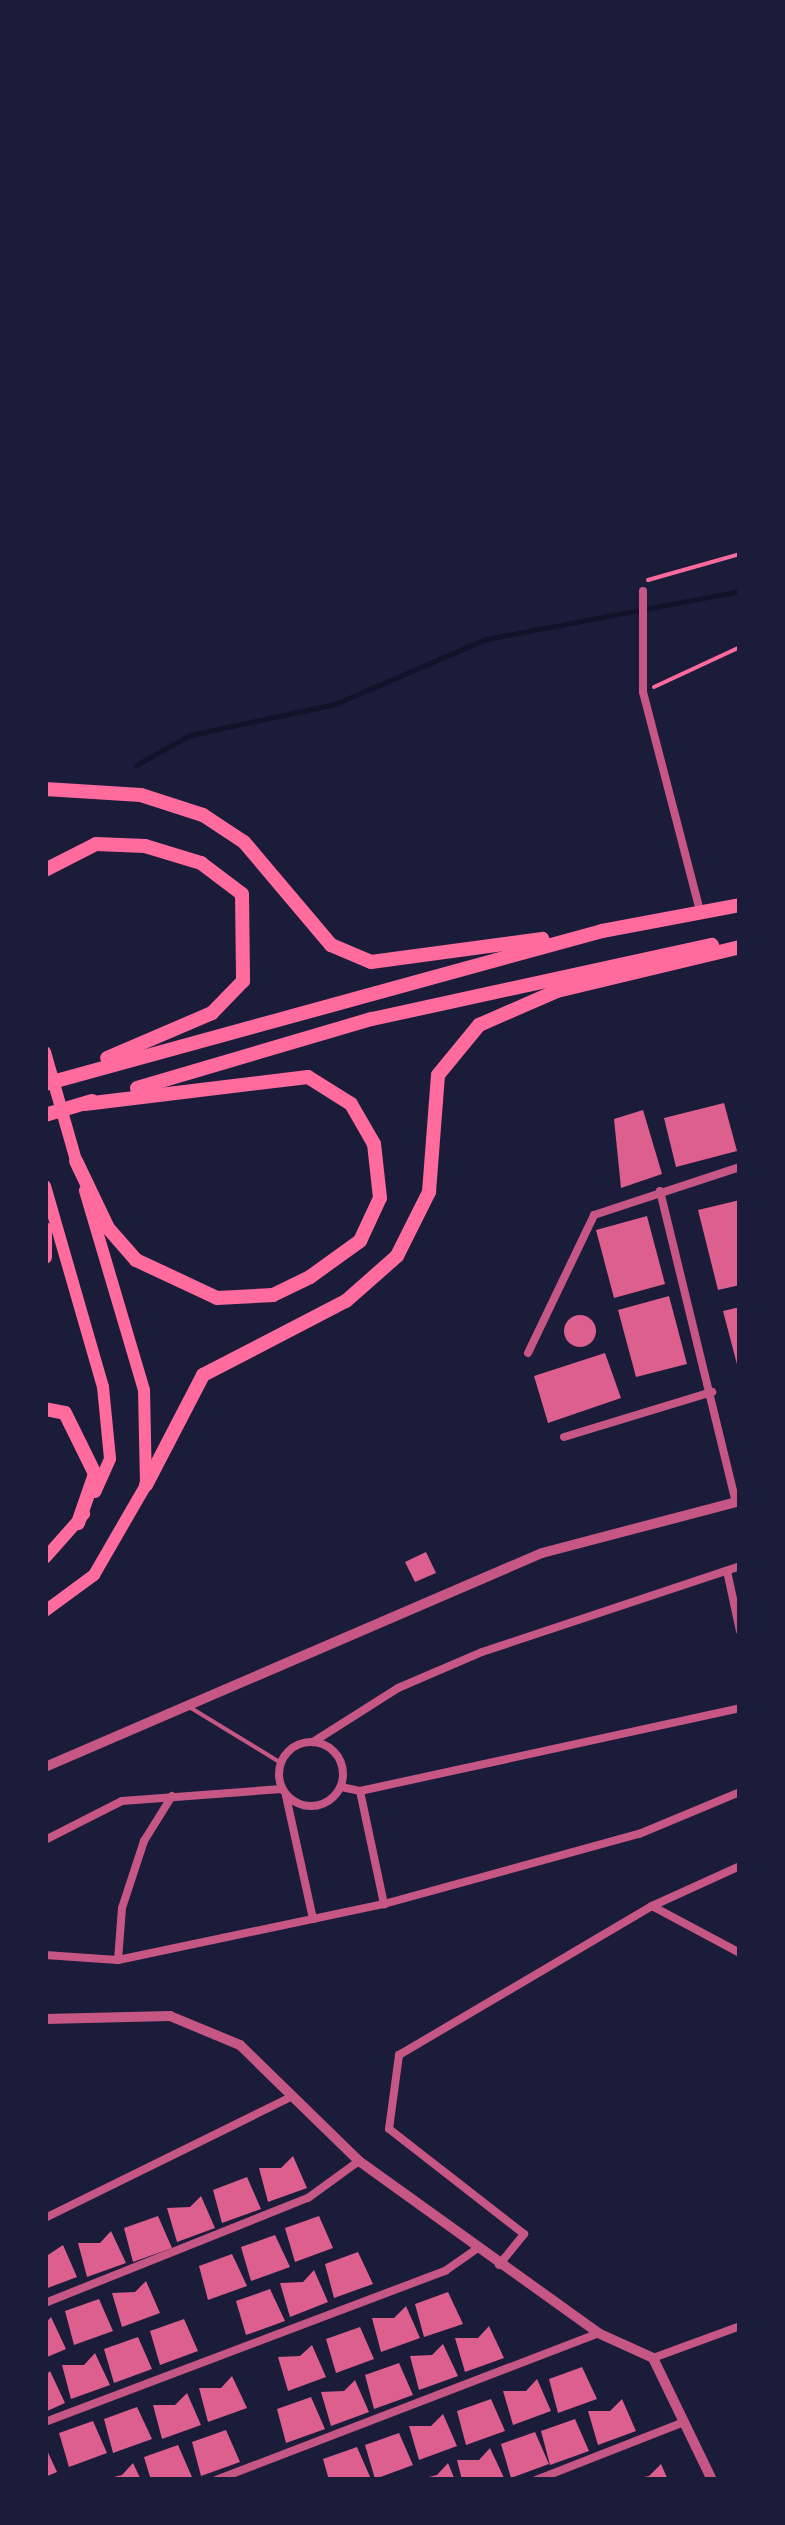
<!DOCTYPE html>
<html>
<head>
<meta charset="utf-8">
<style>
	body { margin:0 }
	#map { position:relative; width:785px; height:2525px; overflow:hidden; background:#1b1b3a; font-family:Commissioner,sans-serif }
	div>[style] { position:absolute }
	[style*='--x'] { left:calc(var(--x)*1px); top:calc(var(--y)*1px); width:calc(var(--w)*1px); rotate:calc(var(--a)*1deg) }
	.stream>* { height:5px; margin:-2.5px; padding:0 2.5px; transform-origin:2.5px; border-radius:2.5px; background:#12122b }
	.building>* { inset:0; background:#dd5f8e }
	.round { border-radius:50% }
	.path>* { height:4px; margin:-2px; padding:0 2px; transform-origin:2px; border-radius:2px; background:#ff6b9d }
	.service>* { height:4px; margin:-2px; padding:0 2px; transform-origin:2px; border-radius:2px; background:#c65784 }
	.minor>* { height:8px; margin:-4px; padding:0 4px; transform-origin:4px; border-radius:4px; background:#c65784 }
	.minor>.ring { margin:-4px; padding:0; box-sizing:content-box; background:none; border:8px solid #c65784; border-radius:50% }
	.tertiary>* { height:10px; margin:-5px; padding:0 5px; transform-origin:5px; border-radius:5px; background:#c65784 }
	.primary>* { height:12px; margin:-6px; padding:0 6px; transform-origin:6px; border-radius:6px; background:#ff6b9d }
	.trunk>* { height:14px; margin:-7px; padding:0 7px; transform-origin:7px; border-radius:7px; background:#ff6b9d }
	span { translate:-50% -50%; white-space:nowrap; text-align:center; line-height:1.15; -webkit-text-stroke:10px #1b1b3a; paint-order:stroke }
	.frame { position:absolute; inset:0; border:48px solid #1b1b3a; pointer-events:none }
</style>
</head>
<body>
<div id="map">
	<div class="stream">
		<div style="--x:136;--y:765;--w:62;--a:-29.1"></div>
		<div style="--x:190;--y:735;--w:148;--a:-12.1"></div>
		<div style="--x:335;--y:704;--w:164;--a:-23.3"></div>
		<div style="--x:486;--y:639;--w:258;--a:-10.7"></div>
	</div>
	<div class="building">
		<div style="clip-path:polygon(724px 1103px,737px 1151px,676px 1167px,664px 1118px)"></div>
		<div style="clip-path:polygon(643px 1110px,662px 1174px,621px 1188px,614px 1119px)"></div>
		<div style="clip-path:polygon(740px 1200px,740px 1285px,718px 1290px,698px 1210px)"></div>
		<div style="clip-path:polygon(647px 1216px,665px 1284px,614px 1298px,596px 1230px)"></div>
		<div style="clip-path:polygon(669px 1296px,687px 1364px,636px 1377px,618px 1310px)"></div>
		<div style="clip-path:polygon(740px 1307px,740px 1372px,739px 1372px,723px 1311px)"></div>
		<div class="round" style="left:564px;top:1315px;width:32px;height:32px"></div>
		<div style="clip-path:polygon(605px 1353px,621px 1398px,548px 1423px,534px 1376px)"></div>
		<div style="clip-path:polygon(426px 1552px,436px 1573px,415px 1582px,405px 1562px)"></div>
		<div style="clip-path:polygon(293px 2156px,307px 2188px,268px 2202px,259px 2168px,281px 2168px)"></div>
		<div style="clip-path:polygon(247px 2177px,261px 2209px,222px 2223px,213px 2190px)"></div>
		<div style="clip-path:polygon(201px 2196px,215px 2228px,177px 2242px,167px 2208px,190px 2207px)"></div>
		<div style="clip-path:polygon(158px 2216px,172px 2248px,133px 2262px,124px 2228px)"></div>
		<div style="clip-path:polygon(319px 2216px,333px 2248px,295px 2262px,285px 2228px)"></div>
		<div style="clip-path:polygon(111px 2231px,126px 2263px,87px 2277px,78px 2243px,100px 2243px)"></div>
		<div style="clip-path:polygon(275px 2235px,290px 2267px,251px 2281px,241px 2247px)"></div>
		<div style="clip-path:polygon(63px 2245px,77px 2277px,45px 2289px,45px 2257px)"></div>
		<div style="clip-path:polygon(358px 2252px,373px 2284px,334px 2298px,325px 2264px)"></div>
		<div style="clip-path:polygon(232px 2254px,247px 2286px,208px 2300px,199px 2266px)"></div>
		<div style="clip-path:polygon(314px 2270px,328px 2302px,290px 2317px,280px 2283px,303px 2282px)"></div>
		<div style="clip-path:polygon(146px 2281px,160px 2313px,122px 2327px,112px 2293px,135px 2292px)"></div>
		<div style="clip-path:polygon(270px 2289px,285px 2321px,246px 2335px,236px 2301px)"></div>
		<div style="clip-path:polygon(448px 2292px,463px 2324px,424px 2337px,415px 2304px)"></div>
		<div style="clip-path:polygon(99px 2299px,113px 2331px,74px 2345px,65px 2311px)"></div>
		<div style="clip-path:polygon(406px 2306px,420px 2338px,381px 2352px,372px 2318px,394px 2318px)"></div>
		<div style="clip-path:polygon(51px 2317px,66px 2349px,45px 2358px,45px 2324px)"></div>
		<div style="clip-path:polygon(184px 2319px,198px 2351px,160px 2365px,150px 2331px)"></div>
		<div style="clip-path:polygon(489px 2326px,504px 2358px,465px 2372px,455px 2338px,478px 2338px)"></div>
		<div style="clip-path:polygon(360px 2327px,374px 2359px,336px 2373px,326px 2339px)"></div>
		<div style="clip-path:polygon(138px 2337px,152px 2369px,114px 2383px,104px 2349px)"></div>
		<div style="clip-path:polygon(443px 2344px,458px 2376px,419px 2390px,410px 2356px,432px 2355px)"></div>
		<div style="clip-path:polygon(312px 2345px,326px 2377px,288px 2391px,278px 2357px,300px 2356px)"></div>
		<div style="clip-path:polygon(95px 2353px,110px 2385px,71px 2399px,62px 2365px,84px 2365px)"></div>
		<div style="clip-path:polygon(399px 2363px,413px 2395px,374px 2409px,365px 2375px)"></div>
		<div style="clip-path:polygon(582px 2367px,597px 2399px,558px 2413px,549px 2379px)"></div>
		<div style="clip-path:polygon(50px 2371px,65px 2403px,45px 2412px,45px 2376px)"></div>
		<div style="clip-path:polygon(232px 2376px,247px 2408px,208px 2422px,199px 2388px,221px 2388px)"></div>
		<div style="clip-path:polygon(537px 2379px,551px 2411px,513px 2425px,503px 2391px,526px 2391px)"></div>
		<div style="clip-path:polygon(355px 2380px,369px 2412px,331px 2426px,321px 2392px,344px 2391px)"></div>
		<div style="clip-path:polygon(187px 2393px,201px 2425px,162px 2439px,153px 2405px,175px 2405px)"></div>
		<div style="clip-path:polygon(311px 2397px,325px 2429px,286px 2443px,277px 2409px)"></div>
		<div style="clip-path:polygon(491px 2399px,505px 2431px,466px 2445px,457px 2411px)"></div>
		<div style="clip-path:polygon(622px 2399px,636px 2431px,598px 2445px,588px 2411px,610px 2411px)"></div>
		<div style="clip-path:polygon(137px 2407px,152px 2439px,113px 2453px,104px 2419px)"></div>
		<div style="clip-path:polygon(443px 2414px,457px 2446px,419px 2460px,409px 2426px,431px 2426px)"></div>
		<div style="clip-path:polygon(575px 2419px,589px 2451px,550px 2465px,541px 2431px)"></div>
		<div style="clip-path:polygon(93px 2421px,107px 2453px,69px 2467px,59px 2433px)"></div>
		<div style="clip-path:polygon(226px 2430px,240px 2462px,201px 2476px,192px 2442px)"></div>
		<div style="clip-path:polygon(535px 2432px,549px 2464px,511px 2478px,501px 2444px)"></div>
		<div style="clip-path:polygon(399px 2433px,413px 2465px,375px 2479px,365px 2445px)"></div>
		<div style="clip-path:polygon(178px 2445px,192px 2477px,151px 2480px,144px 2457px)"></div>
		<div style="clip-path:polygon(45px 2446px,57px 2472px,45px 2477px)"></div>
		<div style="clip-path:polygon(357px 2447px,371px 2479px,329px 2480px,323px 2459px)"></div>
		<div style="clip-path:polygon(490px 2448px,505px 2480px,462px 2480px,457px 2460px,479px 2460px)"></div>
		<div style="clip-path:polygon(133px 2463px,141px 2480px,101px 2480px,122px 2475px)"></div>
		<div style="clip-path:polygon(448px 2463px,455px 2480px,416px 2480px,437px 2475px)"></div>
		<div style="clip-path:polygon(661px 2464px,668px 2480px,628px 2480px,649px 2476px)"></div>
	</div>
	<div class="path">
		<div style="--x:648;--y:580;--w:96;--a:-15.8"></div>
		<div style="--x:654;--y:687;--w:95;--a:-24.9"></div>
	</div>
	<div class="service">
		<div style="--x:191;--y:1708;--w:105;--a:31.4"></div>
	</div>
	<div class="minor">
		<div style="--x:643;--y:591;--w:101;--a:90"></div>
		<div style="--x:643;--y:692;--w:226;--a:75.4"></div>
		<div style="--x:660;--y:1191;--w:320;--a:76.3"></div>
		<div style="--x:528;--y:1353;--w:153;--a:-64.4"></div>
		<div style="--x:594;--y:1215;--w:154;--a:-18.2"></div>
		<div style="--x:564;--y:1437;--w:155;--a:-16.9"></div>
		<div style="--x:727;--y:1571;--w:61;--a:77.8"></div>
		<div class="ring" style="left:279px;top:1742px;width:56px;height:56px"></div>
		<div style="--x:313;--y:1742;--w:101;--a:-32.4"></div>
		<div style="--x:398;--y:1688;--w:91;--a:-23.2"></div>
		<div style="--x:482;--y:1652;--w:272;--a:-18.4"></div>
		<div style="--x:341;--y:1787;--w:19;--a:12"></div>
		<div style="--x:360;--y:1791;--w:389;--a:-12.3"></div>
		<div style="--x:360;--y:1791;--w:116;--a:78"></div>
		<div style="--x:286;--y:1796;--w:126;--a:77.6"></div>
		<div style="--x:45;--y:1840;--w:86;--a:-26.9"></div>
		<div style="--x:122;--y:1801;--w:160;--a:-4.3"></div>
		<div style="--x:652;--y:1906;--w:100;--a:28.1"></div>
		<div style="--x:45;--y:1955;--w:73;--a:3.9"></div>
		<div style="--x:118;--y:1960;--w:272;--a:-11.9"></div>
		<div style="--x:384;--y:1904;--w:264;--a:-15.4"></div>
		<div style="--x:639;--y:1834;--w:109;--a:-22.6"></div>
		<div style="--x:118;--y:1960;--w:52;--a:-85.6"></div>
		<div style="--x:122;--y:1908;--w:71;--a:-71.8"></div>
		<div style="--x:144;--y:1841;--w:53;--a:-58.1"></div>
		<div style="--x:45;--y:2218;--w:274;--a:-26.2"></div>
		<div style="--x:499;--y:2265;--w:40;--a:-51"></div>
		<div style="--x:524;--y:2234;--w:171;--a:-142.1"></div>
		<div style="--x:389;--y:2129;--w:75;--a:-82.3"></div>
		<div style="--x:399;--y:2055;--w:294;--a:-30.5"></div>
		<div style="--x:652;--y:1906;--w:97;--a:-24.4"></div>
		<div style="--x:45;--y:2303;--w:283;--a:-21.8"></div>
		<div style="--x:308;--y:2198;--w:63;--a:-36"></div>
		<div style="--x:653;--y:2358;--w:93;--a:-20.2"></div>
		<div style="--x:45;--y:2422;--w:428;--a:-20.7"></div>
		<div style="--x:445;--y:2271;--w:38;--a:-35"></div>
		<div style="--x:216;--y:2480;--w:409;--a:-21"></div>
		<div style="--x:536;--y:2480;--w:159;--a:-21.4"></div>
	</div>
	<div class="tertiary">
		<div style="--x:45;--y:1767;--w:541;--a:-23.3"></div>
		<div style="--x:542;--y:1553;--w:205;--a:-14.7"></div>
		<div style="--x:45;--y:2019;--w:125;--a:-1.4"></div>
		<div style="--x:170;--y:2016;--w:76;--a:22.5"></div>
		<div style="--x:240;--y:2045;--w:166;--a:44.3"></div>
		<div style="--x:359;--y:2161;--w:294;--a:35.7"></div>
		<div style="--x:598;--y:2333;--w:60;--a:24.4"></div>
		<div style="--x:653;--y:2358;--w:136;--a:64.2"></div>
	</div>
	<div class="primary">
		<div style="--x:45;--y:1052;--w:120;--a:74"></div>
		<div style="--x:45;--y:1186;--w:209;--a:73.9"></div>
		<div style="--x:103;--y:1387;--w:72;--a:84.4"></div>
		<div style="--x:110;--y:1459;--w:36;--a:114"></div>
		<div style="--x:45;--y:1558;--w:59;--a:-48.4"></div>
		<div style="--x:45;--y:1611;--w:61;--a:-36.3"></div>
		<div style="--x:94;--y:1575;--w:104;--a:-60"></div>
		<div style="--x:146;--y:1485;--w:95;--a:-91.2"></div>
		<div style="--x:144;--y:1390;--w:208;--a:-106.5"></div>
	</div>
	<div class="trunk">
		<div style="--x:45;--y:789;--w:96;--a:3.6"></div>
		<div style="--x:141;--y:795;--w:65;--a:17.9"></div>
		<div style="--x:203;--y:815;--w:49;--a:33.4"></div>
		<div style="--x:244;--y:842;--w:135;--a:49.8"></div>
		<div style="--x:331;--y:945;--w:43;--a:23"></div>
		<div style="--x:371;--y:962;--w:173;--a:-7.7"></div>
		<div style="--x:45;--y:870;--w:57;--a:-27"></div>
		<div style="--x:96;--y:844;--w:49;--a:2.3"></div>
		<div style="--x:145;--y:846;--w:59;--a:16.9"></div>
		<div style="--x:201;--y:863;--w:51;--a:37.1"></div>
		<div style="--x:242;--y:894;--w:87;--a:89.3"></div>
		<div style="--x:243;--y:981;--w:45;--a:134.1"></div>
		<div style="--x:212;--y:1013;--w:114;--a:156.8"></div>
		<div style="--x:45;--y:1084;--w:578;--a:-15.36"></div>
		<div style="--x:602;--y:931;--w:140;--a:-10.7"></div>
		<div style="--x:137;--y:1088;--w:245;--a:-16.4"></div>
		<div style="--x:372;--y:1019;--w:348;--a:-12.3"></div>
		<div style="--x:45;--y:1115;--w:49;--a:-16.6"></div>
		<div style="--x:76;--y:1161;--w:74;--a:64.5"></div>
		<div style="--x:108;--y:1228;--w:43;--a:48.8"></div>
		<div style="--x:136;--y:1260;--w:89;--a:25.1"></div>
		<div style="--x:217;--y:1298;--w:56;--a:-3.1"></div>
		<div style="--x:273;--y:1295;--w:41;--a:-25.9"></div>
		<div style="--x:310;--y:1277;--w:62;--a:-35.8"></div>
		<div style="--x:360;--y:1241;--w:47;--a:-65.1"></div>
		<div style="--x:380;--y:1198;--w:54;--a:-96.3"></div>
		<div style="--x:374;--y:1144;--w:46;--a:-119.9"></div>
		<div style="--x:351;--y:1104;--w:51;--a:-147.9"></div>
		<div style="--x:308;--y:1077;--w:225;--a:173.1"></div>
		<div style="--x:45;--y:1229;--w:28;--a:90"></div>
		<div style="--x:45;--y:1409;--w:20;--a:11"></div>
		<div style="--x:65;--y:1413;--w:68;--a:63.8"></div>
		<div style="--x:95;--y:1474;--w:52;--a:109.1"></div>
		<div style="--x:146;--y:1485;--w:124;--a:-62.6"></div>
		<div style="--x:203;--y:1375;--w:161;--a:-27.4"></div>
		<div style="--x:346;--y:1301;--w:68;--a:-41.4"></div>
		<div style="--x:397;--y:1256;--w:72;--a:-63.4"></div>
		<div style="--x:429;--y:1192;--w:117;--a:-85.6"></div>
		<div style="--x:438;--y:1075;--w:65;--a:-50.6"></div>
		<div style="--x:479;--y:1025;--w:85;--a:-23.6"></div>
		<div style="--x:557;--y:991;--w:188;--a:-13.5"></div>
	</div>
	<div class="frame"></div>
</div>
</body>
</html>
